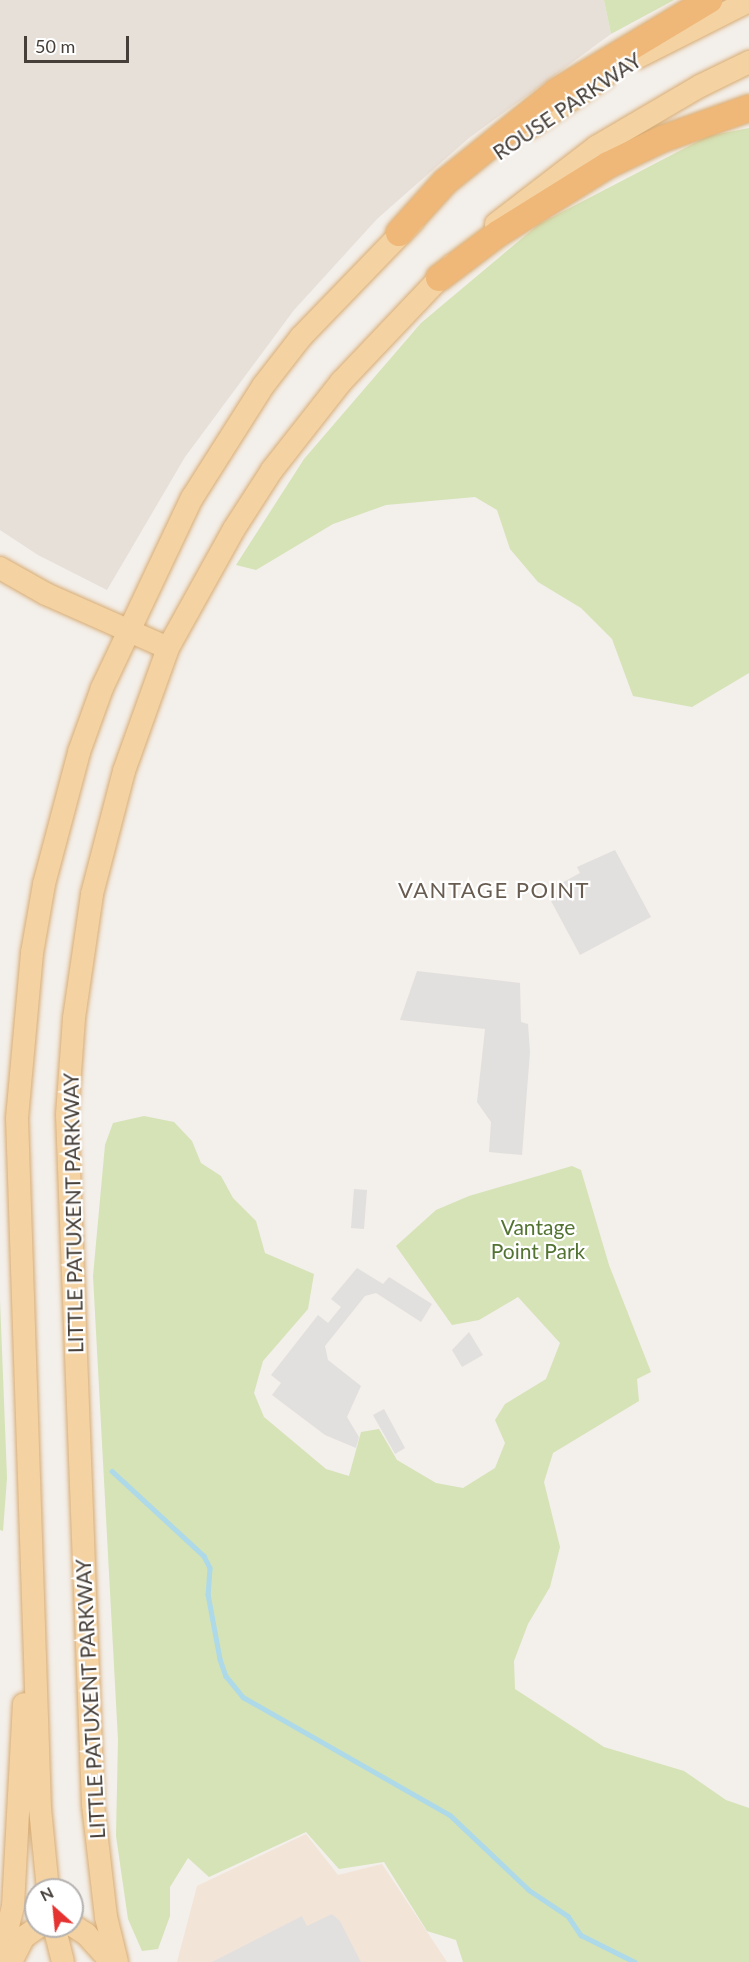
<!DOCTYPE html>
<html>
<head>
<meta charset="utf-8">
<style>
	body { margin:0 }
	#map { position:relative; width:749px; height:1962px; overflow:hidden; background:#f3efea; font-family:Lato,sans-serif }
	div>[style] { position:absolute }
	[style*='--x'] { left:calc(var(--x)*1px); top:calc(var(--y)*1px); width:calc(var(--w)*1px); rotate:calc(var(--a)*1deg) }
	.residential>* { inset:0; background:#e7e0d9 }
	.commercial>* { inset:0; background:#f3e4d8 }
	.green>* { inset:0; background:#d5e3b7 }
	.parking>* { inset:0; background:#e2e0de }
	.stream>* { height:4.5px; margin:-2.25px; padding:0 2.25px; transform-origin:2.25px; border-radius:2.25px; background:#add9e9 }
	.roads { filter:drop-shadow(0 0 2px #d8ac74) drop-shadow(0 0 2px #d8ac74) }
	.major>* { height:22px; margin:-11px; padding:0 11px; transform-origin:11px; border-radius:11px; background:#f4d2a2 }
	.highway>* { height:26px; margin:-13px; padding:0 13px; transform-origin:13px; border-radius:13px; background:#efb879 }
	span { translate:-50% -50%; white-space:nowrap; text-align:center; line-height:1.15; -webkit-text-stroke:4.5px #fff; paint-order:stroke }
	.street-label { font-size:21px; color:#463f39 }
	.park-label { font-size:21px; color:#537332 }
	.neighbourhood-label { font-size:22px; color:#685c51; letter-spacing:1.5px }
	.north { position:absolute; left:24px; top:1878px; width:60px; height:60px; box-sizing:border-box; background:#fff; border:2px solid #b5b2b0; border-radius:50%; rotate:333deg; font-size:16px; font-weight:700; line-height:24px; text-align:center; color:#463f39 }
	.north::after { content:''; display:block; margin:auto; width:21px; height:27px; background:#e43331; clip-path:polygon(50% 0,100% 100%,50% 72%,0 100%) }
	.scale { position:absolute; left:24px; top:36px; width:105px; height:27px; box-sizing:border-box; border:3px solid #463f39; border-top:0; padding-left:8px; font-size:18px; line-height:21px; white-space:nowrap; color:#463f39; -webkit-text-stroke:4px #fff; paint-order:stroke }
</style>
</head>
<body>
<div id="map">
	<div class="residential">
		<div style="clip-path:polygon(0 0,604px 0,611px 34px,469px 138px,377px 219px,294px 310px,185px 457px,107px 590px,38px 555px,0 530px)"></div>
	</div>
	<div class="commercial">
		<div style="clip-path:polygon(306px 1834px,338px 1875px,382px 1864px,447px 1962px,177px 1962px,197px 1886px)"></div>
	</div>
	<div class="green">
		<div style="clip-path:polygon(604px 0,674px 0,611px 34px)"></div>
		<div style="clip-path:polygon(749px 128px,749px 673px,692px 707px,633px 696px,612px 639px,581px 608px,538px 582px,510px 549px,497px 510px,475px 497px,386px 505px,333px 524px,256px 570px,236px 565px,304px 459px,421px 323px,539px 224px,708px 136px)"></div>
		<div style="clip-path:polygon(144px 1116px,174px 1122px,192px 1141px,201px 1163px,221px 1176px,233px 1198px,256px 1221px,265px 1253px,314px 1274px,308px 1309px,263px 1361px,254px 1393px,264px 1417px,326px 1469px,349px 1476px,361px 1432px,379px 1429px,397px 1460px,436px 1483px,463px 1488px,495px 1468px,505px 1443px,495px 1420px,505px 1404px,546px 1379px,560px 1343px,518px 1297px,479px 1320px,452px 1325px,396px 1246px,436px 1210px,469px 1196px,572px 1166px,581px 1170px,609px 1265px,651px 1372px,637px 1379px,639px 1401px,553px 1453px,544px 1482px,560px 1547px,550px 1587px,528px 1624px,514px 1661px,515px 1689px,604px 1747px,684px 1771px,726px 1800px,749px 1808px,749px 1962px,463px 1962px,456px 1940px,427px 1931px,384px 1862px,339px 1869px,306px 1832px,209px 1877px,188px 1858px,170px 1887px,170px 1916px,158px 1949px,142px 1951px,128px 1919px,116px 1836px,118px 1740px,93px 1276px,105px 1145px,113px 1123px)"></div>
		<div style="clip-path:polygon(0 1300px,7px 1478px,3px 1531px,0 1530px)"></div>
	</div>
	<div class="parking">
		<div style="clip-path:polygon(615px 850px,651px 917px,580px 955px,551px 901px,563px 894px,558px 885px,580px 873px,577px 867px)"></div>
		<div style="clip-path:polygon(417px 971px,520px 983px,521px 1022px,528px 1024px,530px 1052px,522px 1155px,489px 1152px,491px 1122px,477px 1102px,485px 1029px,400px 1020px)"></div>
		<div style="clip-path:polygon(354px 1189px,367px 1190px,364px 1229px,351px 1228px)"></div>
		<div style="clip-path:polygon(357px 1268px,383px 1284px,389px 1277px,432px 1304px,421px 1322px,376px 1293px,365px 1296px,325px 1346px,328px 1360px,361px 1386px,347px 1417px,359px 1437px,356px 1448px,325px 1435px,272px 1395px,281px 1383px,271px 1375px,318px 1315px,328px 1323px,341px 1307px,331px 1299px)"></div>
		<div style="clip-path:polygon(469px 1332px,483px 1355px,462px 1367px,452px 1350px)"></div>
		<div style="clip-path:polygon(384px 1409px,405px 1448px,395px 1454px,373px 1415px)"></div>
		<div style="clip-path:polygon(332px 1914px,340px 1921px,361px 1962px,212px 1962px,302px 1916px,307px 1926px)"></div>
	</div>
	<div class="stream">
		<div style="--x:112;--y:1471;--w:125;--a:42.7"></div>
		<div style="--x:204;--y:1556;--w:13;--a:63"></div>
		<div style="--x:210;--y:1568;--w:26;--a:94"></div>
		<div style="--x:208;--y:1594;--w:66;--a:79.5"></div>
		<div style="--x:220;--y:1659;--w:18;--a:71"></div>
		<div style="--x:226;--y:1676;--w:27;--a:51"></div>
		<div style="--x:243;--y:1697;--w:238;--a:29.7"></div>
		<div style="--x:450;--y:1815;--w:109;--a:43.5"></div>
		<div style="--x:529;--y:1890;--w:47;--a:33.7"></div>
		<div style="--x:568;--y:1916;--w:23;--a:56"></div>
		<div style="--x:581;--y:1935;--w:60;--a:26.6"></div>
	</div>
	<div class="roads">
		<div class="major">
			<div style="--x:638;--y:57;--w:124;--a:-26.8"></div>
			<div style="--x:530;--y:127;--w:89;--a:-34"></div>
			<div style="--x:496;--y:224;--w:126;--a:-37.6"></div>
			<div style="--x:596;--y:147;--w:121;--a:-30.4"></div>
			<div style="--x:700;--y:86;--w:55;--a:-26.1"></div>
			<div style="--x:0;--y:568;--w:53;--a:29.5"></div>
			<div style="--x:46;--y:594;--w:133;--a:23.9"></div>
			<div style="--x:48;--y:1890;--w:82;--a:-95.6"></div>
			<div style="--x:40;--y:1808;--w:690;--a:-91.91"></div>
			<div style="--x:17;--y:1118;--w:166;--a:-84.8"></div>
			<div style="--x:32;--y:953;--w:70;--a:-80.1"></div>
			<div style="--x:44;--y:884;--w:137;--a:-75.1"></div>
			<div style="--x:79;--y:752;--w:68;--a:-70.2"></div>
			<div style="--x:102;--y:688;--w:210;--a:-64.7"></div>
			<div style="--x:192;--y:498;--w:133;--a:-57.6"></div>
			<div style="--x:263;--y:386;--w:62;--a:-52.2"></div>
			<div style="--x:301;--y:337;--w:161;--a:-46"></div>
			<div style="--x:72;--y:1925;--w:17;--a:33"></div>
			<div style="--x:86;--y:1934;--w:38;--a:48"></div>
			<div style="--x:54;--y:1926;--w:37;--a:76"></div>
			<div style="--x:0;--y:1959;--w:55;--a:-76.2"></div>
			<div style="--x:13;--y:1906;--w:202;--a:-86.9"></div>
			<div style="--x:11;--y:1962;--w:28;--a:-63"></div>
			<div style="--x:24;--y:1937;--w:19;--a:-35"></div>
			<div style="--x:117;--y:1962;--w:46;--a:-103.7"></div>
			<div style="--x:106;--y:1917;--w:114;--a:-96.6"></div>
			<div style="--x:93;--y:1804;--w:690;--a:-92.16"></div>
			<div style="--x:67;--y:1114;--w:96;--a:-85.8"></div>
			<div style="--x:74;--y:1018;--w:125;--a:-81.7"></div>
			<div style="--x:92;--y:894;--w:127;--a:-75.4"></div>
			<div style="--x:124;--y:771;--w:131;--a:-70.3"></div>
			<div style="--x:168;--y:648;--w:136;--a:-61"></div>
			<div style="--x:234;--y:529;--w:70;--a:-57.2"></div>
			<div style="--x:272;--y:470;--w:112;--a:-51.9"></div>
			<div style="--x:341;--y:382;--w:161;--a:-46.5"></div>
		</div>
		<div class="highway">
			<div style="--x:399;--y:233;--w:69;--a:-48"></div>
			<div style="--x:445;--y:182;--w:143;--a:-39"></div>
			<div style="--x:556;--y:92;--w:179;--a:-31"></div>
			<div style="--x:439;--y:278;--w:75;--a:-36.9"></div>
			<div style="--x:499;--y:233;--w:128;--a:-32"></div>
			<div style="--x:608;--y:165;--w:60;--a:-25.7"></div>
			<div style="--x:662;--y:139;--w:92;--a:-19.6"></div>
		</div>
	</div>
	<div class="street-label">
		<span style="left:567px;top:106px;rotate:-34deg">ROUSE PARKWAY</span>
		<span style="left:73px;top:1213px;rotate:-91deg">LITTLE PATUXENT PARKWAY</span>
		<span style="left:90px;top:1699px;rotate:-93deg">LITTLE PATUXENT PARKWAY</span>
	</div>
	<div class="park-label">
		<span style="left:538px;top:1239px">Vantage<br>Point Park</span>
	</div>
	<div class="neighbourhood-label">
		<span style="left:494px;top:890px">VANTAGE POINT</span>
	</div>
	<div class="north">N</div>
	<div class="scale">50 m</div>
</div>
</body>
</html>
